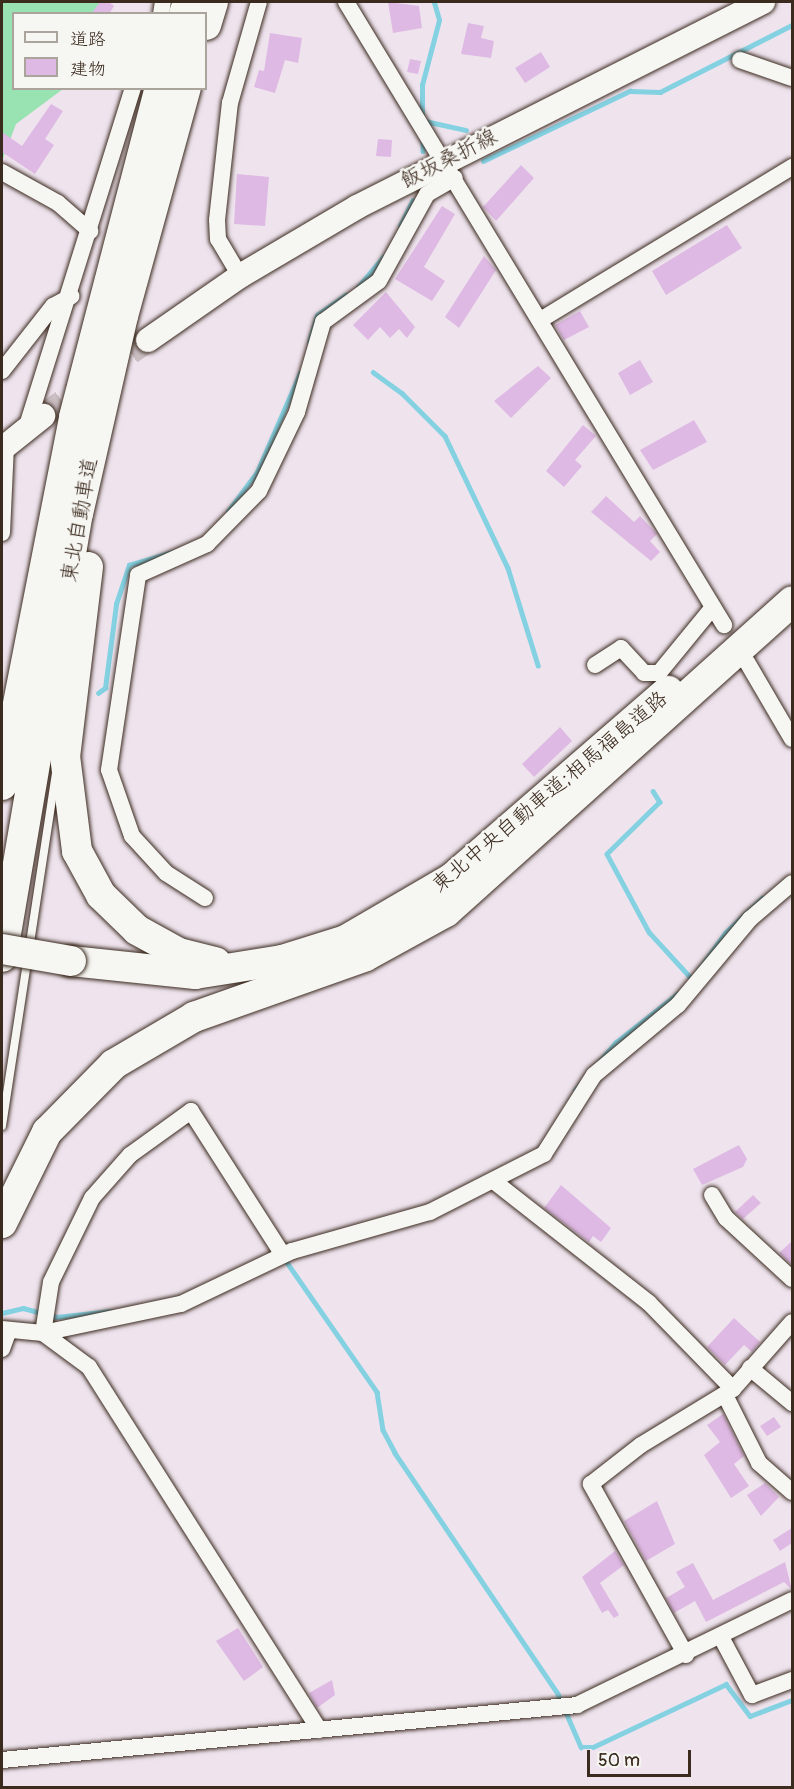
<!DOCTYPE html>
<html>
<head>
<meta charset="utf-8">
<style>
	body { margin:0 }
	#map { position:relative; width:794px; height:1789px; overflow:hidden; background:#efe4ee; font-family:Pangolin,"Klee One",sans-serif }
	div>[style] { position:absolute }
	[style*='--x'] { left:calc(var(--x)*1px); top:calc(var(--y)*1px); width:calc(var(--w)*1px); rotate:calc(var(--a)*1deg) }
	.green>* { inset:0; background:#99e2b1 }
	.stream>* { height:4.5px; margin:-2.25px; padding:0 2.25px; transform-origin:2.25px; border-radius:2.25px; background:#84d1e2 }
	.building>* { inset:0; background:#deb9e3 }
	.secondary-tunnel>* { height:24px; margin-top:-12px; transform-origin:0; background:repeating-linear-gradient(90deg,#cbbfc4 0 24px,transparent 0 36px) }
	.roads { filter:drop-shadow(0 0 2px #3b2a1e) drop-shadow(0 0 2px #3b2a1e) }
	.service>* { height:8px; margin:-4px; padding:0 4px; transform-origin:4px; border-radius:4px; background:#f6f6f2 }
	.minor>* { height:16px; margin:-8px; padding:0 8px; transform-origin:8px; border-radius:8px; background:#f6f6f2 }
	.secondary>* { height:24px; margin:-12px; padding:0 12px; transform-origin:12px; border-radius:12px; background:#f6f6f2 }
	.motorway>* { height:30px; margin:-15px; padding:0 15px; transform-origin:15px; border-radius:15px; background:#f6f6f2 }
	.bridges { filter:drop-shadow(0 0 2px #3b2a1e) drop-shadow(0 0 2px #3b2a1e) }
	.motorway-bridge>* { height:30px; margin:-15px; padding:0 15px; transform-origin:15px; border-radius:15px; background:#f6f6f2 }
	span { translate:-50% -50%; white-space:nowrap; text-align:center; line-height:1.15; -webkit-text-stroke:5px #f6f6f2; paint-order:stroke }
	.street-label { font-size:21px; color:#3b2a1e }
	.frame { position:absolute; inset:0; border:3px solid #3b2a1e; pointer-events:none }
	.legend { position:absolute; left:12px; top:12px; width:195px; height:78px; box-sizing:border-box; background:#f6f6f2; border:2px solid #aba49d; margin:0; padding:8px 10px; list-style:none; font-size:18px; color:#3b2a1e }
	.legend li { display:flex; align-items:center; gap:12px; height:30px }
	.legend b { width:30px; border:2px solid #aba49d }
	.scale { position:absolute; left:587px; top:1750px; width:104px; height:27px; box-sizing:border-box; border:3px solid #3b2a1e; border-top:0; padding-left:8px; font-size:18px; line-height:21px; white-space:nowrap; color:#3b2a1e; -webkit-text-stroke:4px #f6f6f2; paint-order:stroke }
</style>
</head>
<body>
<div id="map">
	<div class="green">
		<div style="clip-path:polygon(2px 2px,102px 2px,107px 13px,14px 14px,14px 88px,63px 89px,16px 124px,2px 161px)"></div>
	</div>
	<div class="stream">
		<div style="--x:422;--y:116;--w:31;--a:-90"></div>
		<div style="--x:422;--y:85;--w:67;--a:-75.3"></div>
		<div style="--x:439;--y:20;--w:19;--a:-106"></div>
		<div style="--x:425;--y:121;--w:42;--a:12.4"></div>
		<div style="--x:423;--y:139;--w:12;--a:90"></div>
		<div style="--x:483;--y:161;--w:163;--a:-25.5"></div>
		<div style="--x:630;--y:91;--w:30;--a:2"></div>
		<div style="--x:660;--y:92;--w:148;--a:-26.9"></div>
		<div style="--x:400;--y:226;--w:28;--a:-64"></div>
		<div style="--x:358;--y:287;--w:39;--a:-50"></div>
		<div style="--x:309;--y:342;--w:28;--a:-73"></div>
		<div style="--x:317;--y:315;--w:35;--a:-35"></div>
		<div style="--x:373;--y:372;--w:36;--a:36"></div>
		<div style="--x:402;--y:393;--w:61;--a:45"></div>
		<div style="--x:445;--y:436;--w:146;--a:64.5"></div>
		<div style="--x:508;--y:568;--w:102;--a:72.8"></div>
		<div style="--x:228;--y:511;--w:49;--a:-53.4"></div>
		<div style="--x:257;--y:472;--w:108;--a:-66.5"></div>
		<div style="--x:98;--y:693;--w:9;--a:-36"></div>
		<div style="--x:105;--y:688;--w:85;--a:-82.5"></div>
		<div style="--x:116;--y:604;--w:41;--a:-71.6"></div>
		<div style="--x:129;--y:565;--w:45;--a:-16.8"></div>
		<div style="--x:653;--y:791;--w:13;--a:58"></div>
		<div style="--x:660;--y:802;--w:74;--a:135.5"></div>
		<div style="--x:607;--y:854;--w:89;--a:61.7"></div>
		<div style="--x:649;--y:932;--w:64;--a:47.5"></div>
		<div style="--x:697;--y:972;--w:48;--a:-54.3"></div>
		<div style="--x:725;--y:933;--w:51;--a:-43.4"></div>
		<div style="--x:575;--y:1090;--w:62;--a:-49.6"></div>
		<div style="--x:615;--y:1043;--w:79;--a:-38.3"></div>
		<div style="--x:286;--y:1261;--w:160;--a:55.2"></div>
		<div style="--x:377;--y:1392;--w:38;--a:81"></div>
		<div style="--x:383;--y:1430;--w:26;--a:62"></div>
		<div style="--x:395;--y:1453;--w:291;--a:55.9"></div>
		<div style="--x:558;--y:1694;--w:58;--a:66.5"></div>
		<div style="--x:581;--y:1747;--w:12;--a:0"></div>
		<div style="--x:593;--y:1747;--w:147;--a:-25.3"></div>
		<div style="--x:726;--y:1684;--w:40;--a:53"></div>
		<div style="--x:750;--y:1716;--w:45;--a:-20.9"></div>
		<div style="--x:2;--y:1313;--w:22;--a:-13"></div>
		<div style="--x:23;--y:1308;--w:34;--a:15"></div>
		<div style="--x:56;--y:1317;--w:55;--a:-6.2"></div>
	</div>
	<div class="building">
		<div style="clip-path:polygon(100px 2px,109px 2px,114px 6px,109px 14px,91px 14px)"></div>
		<div style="clip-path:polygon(388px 2px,419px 6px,422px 28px,393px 33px)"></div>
		<div style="clip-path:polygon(468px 23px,484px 26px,481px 38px,494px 41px,491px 58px,461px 54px)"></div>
		<div style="clip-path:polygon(270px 33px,302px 38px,298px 63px,285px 60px,275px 93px,254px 87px,259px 70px,264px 71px)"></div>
		<div style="clip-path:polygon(541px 52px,550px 67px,525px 83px,515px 68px)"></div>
		<div style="clip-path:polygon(410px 59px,421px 61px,418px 74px,407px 72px)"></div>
		<div style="clip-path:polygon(51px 104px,63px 111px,45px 139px,54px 145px,35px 174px,2px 152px,2px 132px,22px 146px)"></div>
		<div style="clip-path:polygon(378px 139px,392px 140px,391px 157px,376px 156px)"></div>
		<div style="clip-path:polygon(521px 165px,534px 178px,496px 221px,483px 207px)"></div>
		<div style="clip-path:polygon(237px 174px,269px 177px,265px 226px,234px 224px)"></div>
		<div style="clip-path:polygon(442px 206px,455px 214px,424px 267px,445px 281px,432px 301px,395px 279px)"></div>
		<div style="clip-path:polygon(727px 225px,742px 248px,666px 295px,652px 271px)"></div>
		<div style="clip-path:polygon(484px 256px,496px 270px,459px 328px,445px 317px)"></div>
		<div style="clip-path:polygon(386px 292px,415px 327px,407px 338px,399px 329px,390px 338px,380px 327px,368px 340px,353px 325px)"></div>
		<div style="clip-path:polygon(580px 311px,589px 327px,564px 340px,555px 325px)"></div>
		<div style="clip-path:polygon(640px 360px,653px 382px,630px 395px,618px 373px)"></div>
		<div style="clip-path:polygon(538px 366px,551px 378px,511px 418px,494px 401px)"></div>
		<div style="clip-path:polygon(694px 420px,707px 442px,653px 470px,640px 450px)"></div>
		<div style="clip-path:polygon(583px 425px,596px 436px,575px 460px,582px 466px,564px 487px,546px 471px)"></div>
		<div style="clip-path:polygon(606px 496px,634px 522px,640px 516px,657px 534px,650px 541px,660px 552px,651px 561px,591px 512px)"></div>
		<div style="clip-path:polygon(560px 727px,572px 741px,534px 777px,522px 764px)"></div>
		<div style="clip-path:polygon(739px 1145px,747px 1159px,743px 1167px,702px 1185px,693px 1169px)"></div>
		<div style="clip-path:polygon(561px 1185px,611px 1228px,601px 1242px,593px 1236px,589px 1242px,544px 1208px)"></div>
		<div style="clip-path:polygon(753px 1195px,761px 1203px,743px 1219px,735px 1212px)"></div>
		<div style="clip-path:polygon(792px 1241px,792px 1265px,779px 1253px)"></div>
		<div style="clip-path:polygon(734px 1318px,760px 1342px,752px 1352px,744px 1345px,725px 1365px,707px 1347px)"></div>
		<div style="clip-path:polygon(723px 1414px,744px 1456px,734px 1464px,749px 1486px,731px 1498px,704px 1455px,720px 1442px,707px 1425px)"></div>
		<div style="clip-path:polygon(774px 1417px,781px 1427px,767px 1436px,760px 1426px)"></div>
		<div style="clip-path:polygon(765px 1483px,779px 1497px,761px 1516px,747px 1495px)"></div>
		<div style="clip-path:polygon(657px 1501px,675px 1544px,646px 1561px,624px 1521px)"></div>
		<div style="clip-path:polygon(792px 1528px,792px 1543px,780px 1551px,773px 1540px)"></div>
		<div style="clip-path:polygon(615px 1551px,624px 1565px,600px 1583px,619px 1615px,614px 1618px,608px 1610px,602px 1613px,582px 1577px)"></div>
		<div style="clip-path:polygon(785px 1562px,792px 1590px,784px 1582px,706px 1622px,695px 1601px,674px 1613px,666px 1598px,685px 1587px,676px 1572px,693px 1563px,713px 1600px)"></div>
		<div style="clip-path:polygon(238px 1628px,263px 1667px,244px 1681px,216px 1641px)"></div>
		<div style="clip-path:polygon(332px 1680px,335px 1695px,317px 1708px,309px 1693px)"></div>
	</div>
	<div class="secondary-tunnel">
		<div style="--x:43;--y:416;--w:130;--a:-35.9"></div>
	</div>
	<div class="roads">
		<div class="service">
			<div style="--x:2;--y:1126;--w:355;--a:-81.3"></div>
		</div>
		<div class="minor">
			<div style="--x:346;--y:2;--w:729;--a:58.75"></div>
			<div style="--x:161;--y:14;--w:12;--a:-81"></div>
			<div style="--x:740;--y:60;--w:55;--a:19.1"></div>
			<div style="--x:2;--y:172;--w:64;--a:29"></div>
			<div style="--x:58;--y:203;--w:43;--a:41.2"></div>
			<div style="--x:240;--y:276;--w:43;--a:-120.7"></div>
			<div style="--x:218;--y:239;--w:19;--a:-93"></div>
			<div style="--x:217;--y:220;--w:118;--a:-83.7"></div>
			<div style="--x:230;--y:103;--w:105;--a:-74"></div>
			<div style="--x:542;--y:319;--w:293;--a:-31.3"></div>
			<div style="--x:2;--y:371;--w:83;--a:-51.9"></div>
			<div style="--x:53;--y:306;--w:21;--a:-28"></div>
			<div style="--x:26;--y:429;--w:357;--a:-72.6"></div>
			<div style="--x:2;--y:533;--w:88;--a:-87.4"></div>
			<div style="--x:747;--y:662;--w:89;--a:59.7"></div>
			<div style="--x:595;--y:665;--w:31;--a:-33"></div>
			<div style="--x:621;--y:648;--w:34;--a:47"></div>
			<div style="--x:644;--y:673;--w:15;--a:0"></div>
			<div style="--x:659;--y:673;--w:85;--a:-50.7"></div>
			<div style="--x:205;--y:898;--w:46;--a:-147.3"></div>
			<div style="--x:166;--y:873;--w:50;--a:-132.6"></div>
			<div style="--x:132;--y:836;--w:70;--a:-109.2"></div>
			<div style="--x:109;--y:770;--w:197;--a:-81.5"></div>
			<div style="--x:138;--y:575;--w:76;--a:-24.2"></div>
			<div style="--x:207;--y:544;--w:74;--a:-45.5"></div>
			<div style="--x:259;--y:491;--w:88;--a:-64.3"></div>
			<div style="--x:297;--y:412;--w:94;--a:-73.9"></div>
			<div style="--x:323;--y:322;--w:69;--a:-36.2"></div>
			<div style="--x:379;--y:281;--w:99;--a:-61.1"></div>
			<div style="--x:427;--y:194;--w:32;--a:-30"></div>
			<div style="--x:496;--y:1183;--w:194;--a:38.1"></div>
			<div style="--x:649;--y:1303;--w:120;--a:45.7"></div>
			<div style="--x:712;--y:1195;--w:27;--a:59"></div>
			<div style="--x:726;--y:1218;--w:90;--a:42.7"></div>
			<div style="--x:283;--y:1255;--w:171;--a:-122.6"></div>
			<div style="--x:191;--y:1111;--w:75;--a:144.2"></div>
			<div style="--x:130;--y:1155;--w:57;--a:131.5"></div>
			<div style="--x:92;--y:1198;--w:93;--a:116"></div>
			<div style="--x:51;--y:1282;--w:52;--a:98.9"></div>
			<div style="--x:43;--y:1333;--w:141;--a:-11.9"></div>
			<div style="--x:181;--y:1304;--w:123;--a:-25.5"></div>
			<div style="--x:292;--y:1251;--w:143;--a:-15.8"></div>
			<div style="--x:430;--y:1212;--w:128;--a:-27"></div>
			<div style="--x:544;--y:1154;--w:93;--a:-57.7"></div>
			<div style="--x:594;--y:1075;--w:109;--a:-39.8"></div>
			<div style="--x:678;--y:1005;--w:112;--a:-50.1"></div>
			<div style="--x:750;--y:919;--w:55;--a:-40.6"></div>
			<div style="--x:2;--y:1329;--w:41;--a:5.6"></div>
			<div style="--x:43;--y:1333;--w:57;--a:36.5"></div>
			<div style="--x:89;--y:1367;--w:430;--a:57.6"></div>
			<div style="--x:2;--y:1349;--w:20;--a:-70"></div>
			<div style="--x:750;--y:1368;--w:55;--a:39.8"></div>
			<div style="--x:725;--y:1395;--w:76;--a:63.4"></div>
			<div style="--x:759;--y:1463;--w:44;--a:41.3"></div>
			<div style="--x:721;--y:1637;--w:66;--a:61.9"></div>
			<div style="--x:752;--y:1695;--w:43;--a:-20.6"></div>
			<div style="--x:686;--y:1655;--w:196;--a:-119.1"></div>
			<div style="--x:591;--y:1484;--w:63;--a:-38"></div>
			<div style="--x:641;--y:1445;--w:108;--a:-31.3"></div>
			<div style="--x:733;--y:1389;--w:89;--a:-48.6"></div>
			<div style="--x:2;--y:1760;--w:578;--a:-5.46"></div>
			<div style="--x:577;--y:1705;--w:239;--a:-26"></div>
		</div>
		<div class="secondary">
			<div style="--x:148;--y:340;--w:112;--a:-34.8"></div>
			<div style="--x:240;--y:276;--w:136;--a:-30.5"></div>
			<div style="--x:357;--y:207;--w:455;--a:-26.8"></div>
			<div style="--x:2;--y:449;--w:53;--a:-38.8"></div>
		</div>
		<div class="motorway">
			<div style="--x:184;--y:14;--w:13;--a:-72"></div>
			<div style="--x:206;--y:25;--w:24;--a:-73"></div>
			<div style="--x:88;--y:567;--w:190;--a:96.9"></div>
			<div style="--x:65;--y:756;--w:96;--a:82.8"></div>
			<div style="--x:77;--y:851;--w:50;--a:61.4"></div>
			<div style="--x:101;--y:895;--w:50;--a:44.2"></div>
			<div style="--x:137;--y:930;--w:48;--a:28.7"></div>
			<div style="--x:179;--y:953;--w:38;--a:14"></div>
			<div style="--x:2;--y:785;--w:375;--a:-78.9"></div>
			<div style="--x:74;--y:417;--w:340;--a:-75.4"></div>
			<div style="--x:2;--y:957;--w:449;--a:-80.3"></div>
			<div style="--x:78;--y:514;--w:203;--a:-77.2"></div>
			<div style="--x:123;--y:316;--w:237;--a:-74.6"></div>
			<div style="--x:71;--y:961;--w:125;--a:6"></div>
			<div style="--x:195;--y:974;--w:88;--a:-9.1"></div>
			<div style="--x:282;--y:960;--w:67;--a:-17.4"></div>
			<div style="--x:346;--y:940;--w:123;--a:-30.3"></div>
			<div style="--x:452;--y:878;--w:286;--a:-40.9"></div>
			<div style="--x:2;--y:1223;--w:102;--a:-63.7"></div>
			<div style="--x:47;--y:1132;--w:95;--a:-45.4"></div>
			<div style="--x:114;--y:1064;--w:93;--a:-30.4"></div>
			<div style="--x:194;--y:1017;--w:182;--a:-19.5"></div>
			<div style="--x:366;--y:956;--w:91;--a:-28.8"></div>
			<div style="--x:446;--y:912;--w:465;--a:-41.9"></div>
		</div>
	</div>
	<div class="bridges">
		<div class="motorway-bridge">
			<div style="--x:2;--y:949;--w:70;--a:9.9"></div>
		</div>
	</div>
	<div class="street-label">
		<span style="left:449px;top:159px;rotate:-27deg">飯坂桑折線</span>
		<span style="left:80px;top:520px;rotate:-80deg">東北自動車道</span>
		<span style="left:550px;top:792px;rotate:-40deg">東北中央自動車道;相馬福島道路</span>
	</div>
	<div class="frame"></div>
	<ul class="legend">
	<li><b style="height:8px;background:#f6f6f2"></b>道路</li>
	<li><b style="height:16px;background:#deb9e3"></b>建物</li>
	</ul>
	<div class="scale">50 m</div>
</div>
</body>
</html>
